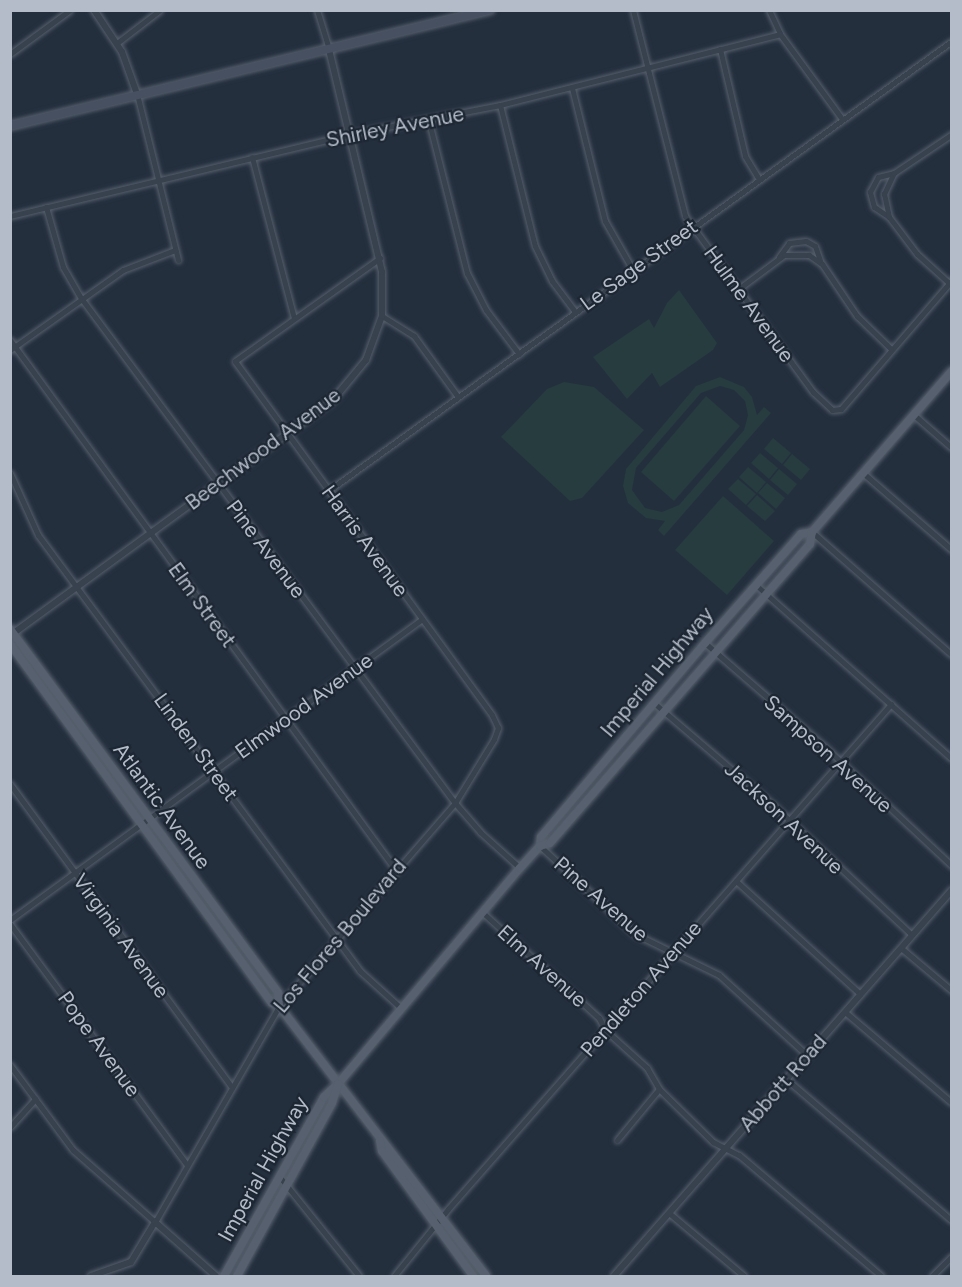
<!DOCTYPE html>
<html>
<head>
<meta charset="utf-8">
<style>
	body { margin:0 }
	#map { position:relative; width:962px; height:1287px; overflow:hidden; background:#242f3e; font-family:Figtree,sans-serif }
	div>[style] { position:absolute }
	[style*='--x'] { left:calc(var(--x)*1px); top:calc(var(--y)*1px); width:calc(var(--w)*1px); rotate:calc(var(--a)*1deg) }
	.green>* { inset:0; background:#263c3f }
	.roads { filter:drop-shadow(0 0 2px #565f6c) drop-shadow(0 0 2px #565f6c) }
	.minor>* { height:5px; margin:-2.5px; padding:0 2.5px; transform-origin:2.5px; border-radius:2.5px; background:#38414e }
	.tertiary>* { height:6px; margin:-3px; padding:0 3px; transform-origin:3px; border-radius:3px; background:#38414e }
	.secondary>* { height:8px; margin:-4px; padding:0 4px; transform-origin:4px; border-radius:4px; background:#465061 }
	.primary>* { height:8px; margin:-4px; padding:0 4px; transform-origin:4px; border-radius:4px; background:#56606e }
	span { translate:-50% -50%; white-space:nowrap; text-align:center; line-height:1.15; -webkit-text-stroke:4.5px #1d2633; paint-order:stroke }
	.street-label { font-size:21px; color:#b4bcc9 }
	.frame { position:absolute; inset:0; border:12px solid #b4bcc9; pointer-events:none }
</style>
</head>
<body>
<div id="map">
	<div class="green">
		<div style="clip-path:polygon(679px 290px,717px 343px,713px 350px,660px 387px,652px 373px,627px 399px,593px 357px,649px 319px,654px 328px,667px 303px)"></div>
		<div style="clip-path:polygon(evenodd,720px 377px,744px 387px,752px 397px,757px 415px,764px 407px,771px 413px,664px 536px,658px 530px,665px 521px,646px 518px,628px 503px,623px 486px,626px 469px,696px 386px,720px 377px,720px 386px,734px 390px,745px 401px,748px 415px,744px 430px,679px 505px,662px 512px,645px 508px,632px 490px,636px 468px,701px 393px,720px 386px)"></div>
		<div style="clip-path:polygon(564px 382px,594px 387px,644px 430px,582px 498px,570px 501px,501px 437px,547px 389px)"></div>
		<div style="clip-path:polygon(706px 396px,740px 426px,674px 501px,641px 472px)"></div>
		<div style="clip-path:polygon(773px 438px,791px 453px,782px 464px,764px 449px)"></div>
		<div style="clip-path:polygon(760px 453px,778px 468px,769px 479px,751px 463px)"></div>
		<div style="clip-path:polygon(792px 454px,810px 469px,801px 480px,783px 465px)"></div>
		<div style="clip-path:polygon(748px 467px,766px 482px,757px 493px,739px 477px)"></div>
		<div style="clip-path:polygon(779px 469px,797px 484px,788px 495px,770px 480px)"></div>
		<div style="clip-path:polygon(738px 479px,756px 494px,746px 505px,728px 489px)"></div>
		<div style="clip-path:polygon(767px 483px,785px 498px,776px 509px,758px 493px)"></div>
		<div style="clip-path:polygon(757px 495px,775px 511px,765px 521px,747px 506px)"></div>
		<div style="clip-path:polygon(723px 496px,774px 541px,727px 595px,675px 550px)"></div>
	</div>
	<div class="roads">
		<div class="minor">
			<div style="--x:317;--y:10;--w:41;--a:72.9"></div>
			<div style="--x:633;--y:10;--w:212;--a:75.8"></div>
			<div style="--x:685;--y:216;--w:218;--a:54"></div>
			<div style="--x:813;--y:392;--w:26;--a:43"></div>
			<div style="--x:832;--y:410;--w:9;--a:-6"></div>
			<div style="--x:841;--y:409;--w:170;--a:-49.3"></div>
			<div style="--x:769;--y:10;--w:26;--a:65"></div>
			<div style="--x:780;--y:34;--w:105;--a:53.9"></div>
			<div style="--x:117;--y:43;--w:54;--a:-37.5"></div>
			<div style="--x:720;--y:49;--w:110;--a:76.8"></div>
			<div style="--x:745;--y:156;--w:27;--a:59"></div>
			<div style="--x:10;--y:54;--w:74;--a:-36.3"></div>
			<div style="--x:572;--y:88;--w:137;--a:76.1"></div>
			<div style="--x:605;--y:221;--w:56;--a:60.3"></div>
			<div style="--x:137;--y:94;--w:171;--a:76.1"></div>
			<div style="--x:500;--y:105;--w:145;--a:76.1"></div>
			<div style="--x:535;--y:246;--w:39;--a:64"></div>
			<div style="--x:552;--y:281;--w:39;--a:53"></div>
			<div style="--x:429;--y:122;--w:156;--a:75.9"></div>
			<div style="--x:467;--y:273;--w:42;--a:62.8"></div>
			<div style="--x:486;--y:310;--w:55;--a:53.1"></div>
			<div style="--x:252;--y:157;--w:166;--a:75.4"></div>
			<div style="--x:46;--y:207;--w:62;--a:74.2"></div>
			<div style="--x:63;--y:267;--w:36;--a:60"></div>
			<div style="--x:81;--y:298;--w:628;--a:53.48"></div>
			<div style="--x:455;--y:803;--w:38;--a:49"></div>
			<div style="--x:480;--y:832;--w:54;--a:42"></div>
			<div style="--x:10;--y:216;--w:351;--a:-13.5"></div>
			<div style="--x:351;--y:134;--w:152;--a:-11"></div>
			<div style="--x:500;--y:105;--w:289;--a:-14.2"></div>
			<div style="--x:889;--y:217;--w:18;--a:-146"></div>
			<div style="--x:874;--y:207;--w:16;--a:-105"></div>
			<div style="--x:870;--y:192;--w:17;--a:-62"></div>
			<div style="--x:878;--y:177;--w:16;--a:-14"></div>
			<div style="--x:779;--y:257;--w:17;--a:-54"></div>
			<div style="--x:789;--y:243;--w:17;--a:-7"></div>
			<div style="--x:806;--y:241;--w:10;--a:29"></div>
			<div style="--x:815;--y:246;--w:18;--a:71"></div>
			<div style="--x:949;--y:283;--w:43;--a:-137.8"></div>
			<div style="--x:917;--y:254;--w:46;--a:-127.1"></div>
			<div style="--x:889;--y:217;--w:24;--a:-102"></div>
			<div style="--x:884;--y:194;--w:23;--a:-65"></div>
			<div style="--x:894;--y:173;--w:70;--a:-33.9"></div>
			<div style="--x:737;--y:290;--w:59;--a:-36.7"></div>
			<div style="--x:784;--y:255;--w:25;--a:0"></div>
			<div style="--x:809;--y:255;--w:16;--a:35"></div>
			<div style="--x:822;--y:264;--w:63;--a:56.1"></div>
			<div style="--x:857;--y:316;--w:47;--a:44.1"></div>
			<div style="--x:382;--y:316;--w:38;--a:32"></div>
			<div style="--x:414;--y:336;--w:75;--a:54.2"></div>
			<div style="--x:10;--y:340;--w:654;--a:53.95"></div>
			<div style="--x:10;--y:350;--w:138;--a:-35.3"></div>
			<div style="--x:123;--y:270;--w:56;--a:-21"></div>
			<div style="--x:914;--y:415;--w:50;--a:41"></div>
			<div style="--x:10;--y:473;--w:68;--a:65.7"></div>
			<div style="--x:38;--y:535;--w:542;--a:53.55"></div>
			<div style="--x:360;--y:971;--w:55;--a:42.1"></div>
			<div style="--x:863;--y:473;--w:118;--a:40.9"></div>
			<div style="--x:328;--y:491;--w:769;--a:-35.8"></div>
			<div style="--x:812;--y:532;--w:186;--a:41.3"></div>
			<div style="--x:756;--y:585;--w:262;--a:41.6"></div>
			<div style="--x:705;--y:643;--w:160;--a:41"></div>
			<div style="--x:826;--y:748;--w:173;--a:43.1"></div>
			<div style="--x:654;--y:703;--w:157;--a:40.6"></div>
			<div style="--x:773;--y:805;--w:190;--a:43.1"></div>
			<div style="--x:10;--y:784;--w:376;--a:53.8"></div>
			<div style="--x:540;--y:846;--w:129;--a:42.8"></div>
			<div style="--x:635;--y:934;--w:93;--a:26"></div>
			<div style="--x:719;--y:975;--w:119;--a:42.3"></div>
			<div style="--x:736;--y:881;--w:168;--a:42.3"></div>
			<div style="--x:482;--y:912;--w:158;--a:42.2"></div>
			<div style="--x:599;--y:1018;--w:13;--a:63"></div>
			<div style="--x:605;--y:1030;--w:57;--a:42.1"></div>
			<div style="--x:647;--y:1068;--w:24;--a:60"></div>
			<div style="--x:659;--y:1089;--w:76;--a:44.5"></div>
			<div style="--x:713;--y:1142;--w:29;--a:27"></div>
			<div style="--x:739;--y:1155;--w:187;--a:40.4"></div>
			<div style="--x:10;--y:920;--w:510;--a:-36.15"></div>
			<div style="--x:10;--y:924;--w:299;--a:53.7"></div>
			<div style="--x:901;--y:948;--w:67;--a:40.1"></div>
			<div style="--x:845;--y:1012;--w:140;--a:40.4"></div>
			<div style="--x:10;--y:1065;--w:106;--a:53.5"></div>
			<div style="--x:73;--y:1150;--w:109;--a:41.3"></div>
			<div style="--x:155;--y:1222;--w:249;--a:-60.1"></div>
			<div style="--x:279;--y:1006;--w:269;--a:-49.1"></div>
			<div style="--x:455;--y:803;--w:75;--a:-58.6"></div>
			<div style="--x:494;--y:739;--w:12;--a:-70"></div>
			<div style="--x:498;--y:728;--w:14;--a:-115"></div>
			<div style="--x:492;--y:715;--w:437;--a:-126"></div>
			<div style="--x:235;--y:361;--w:178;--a:-35.4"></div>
			<div style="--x:786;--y:1079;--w:218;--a:40.5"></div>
			<div style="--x:10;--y:1127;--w:38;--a:-48"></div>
			<div style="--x:617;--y:1140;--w:66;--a:-50.5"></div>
			<div style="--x:279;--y:1176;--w:128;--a:51.3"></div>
			<div style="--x:669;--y:1213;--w:98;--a:40"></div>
			<div style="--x:394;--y:1276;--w:86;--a:-51.1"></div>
			<div style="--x:448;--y:1209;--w:672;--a:-48.74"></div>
			<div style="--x:932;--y:1276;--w:28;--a:-45"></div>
		</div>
		<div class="tertiary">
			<div style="--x:94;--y:10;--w:50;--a:56.3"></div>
			<div style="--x:122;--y:52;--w:45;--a:70.3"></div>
			<div style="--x:11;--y:635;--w:399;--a:-36.1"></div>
			<div style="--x:333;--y:400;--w:52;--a:-50.5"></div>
			<div style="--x:366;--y:360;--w:47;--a:-70"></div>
			<div style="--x:382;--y:316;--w:44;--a:-90"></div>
			<div style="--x:382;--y:272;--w:229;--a:-103.4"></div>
			<div style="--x:91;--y:1276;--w:42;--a:-19.3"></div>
			<div style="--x:131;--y:1262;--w:47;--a:-59"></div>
			<div style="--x:155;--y:1222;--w:81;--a:41.5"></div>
			<div style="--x:614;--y:1276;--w:513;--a:-48.79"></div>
		</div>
		<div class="secondary">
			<div style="--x:10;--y:126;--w:494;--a:-13.6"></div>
		</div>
		<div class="primary">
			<div style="--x:10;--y:629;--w:452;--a:53.6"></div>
			<div style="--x:278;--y:993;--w:13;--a:86"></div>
			<div style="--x:10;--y:644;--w:444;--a:53.9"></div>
			<div style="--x:272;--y:1003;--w:8;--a:23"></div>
			<div style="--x:279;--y:1006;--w:340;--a:52.5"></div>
			<div style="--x:540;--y:846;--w:9;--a:-84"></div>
			<div style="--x:541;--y:837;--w:254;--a:-49.8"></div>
			<div style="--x:705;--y:643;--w:145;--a:-48.6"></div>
			<div style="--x:801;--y:534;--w:11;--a:-10"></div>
			<div style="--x:380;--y:1141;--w:10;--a:79"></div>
			<div style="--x:382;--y:1151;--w:155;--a:53.9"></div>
			<div style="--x:224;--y:1276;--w:205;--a:-60.8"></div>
			<div style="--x:324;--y:1097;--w:19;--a:-43"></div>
			<div style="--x:338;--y:1084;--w:282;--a:-49.9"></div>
			<div style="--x:520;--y:868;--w:30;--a:-48"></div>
			<div style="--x:540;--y:846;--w:10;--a:-17"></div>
			<div style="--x:550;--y:843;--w:396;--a:-49"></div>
			<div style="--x:810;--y:544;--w:12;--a:-81"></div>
			<div style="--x:812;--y:532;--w:213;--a:-49"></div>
			<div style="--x:237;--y:1276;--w:197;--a:-61.2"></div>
			<div style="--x:332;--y:1103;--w:20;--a:-72"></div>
		</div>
	</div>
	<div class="street-label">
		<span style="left:395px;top:127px;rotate:-11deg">Shirley Avenue</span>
		<span style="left:639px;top:265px;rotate:-36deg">Le Sage Street</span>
		<span style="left:749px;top:304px;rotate:54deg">Hulme Avenue</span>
		<span style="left:263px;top:449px;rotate:-37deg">Beechwood Avenue</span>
		<span style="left:365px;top:541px;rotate:54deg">Harris Avenue</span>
		<span style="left:266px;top:549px;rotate:53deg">Pine Avenue</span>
		<span style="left:202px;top:605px;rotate:54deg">Elm Street</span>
		<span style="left:657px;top:672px;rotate:-50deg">Imperial Highway</span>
		<span style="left:304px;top:706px;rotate:-36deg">Elmwood Avenue</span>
		<span style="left:196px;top:747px;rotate:54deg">Linden Street</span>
		<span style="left:828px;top:754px;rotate:42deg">Sampson Avenue</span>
		<span style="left:162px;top:806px;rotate:54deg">Atlantic Avenue</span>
		<span style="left:784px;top:818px;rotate:43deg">Jackson Avenue</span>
		<span style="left:601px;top:899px;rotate:41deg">Pine Avenue</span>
		<span style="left:121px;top:936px;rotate:54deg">Virginia Avenue</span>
		<span style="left:340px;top:936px;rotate:-50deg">Los Flores Boulevard</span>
		<span style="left:542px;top:966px;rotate:42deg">Elm Avenue</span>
		<span style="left:641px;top:989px;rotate:-49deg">Pendleton Avenue</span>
		<span style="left:99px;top:1044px;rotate:54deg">Pope Avenue</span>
		<span style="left:783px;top:1083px;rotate:-49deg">Abbott Road</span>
		<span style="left:263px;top:1169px;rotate:-61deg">Imperial Highway</span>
	</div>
	<div class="frame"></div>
</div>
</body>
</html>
